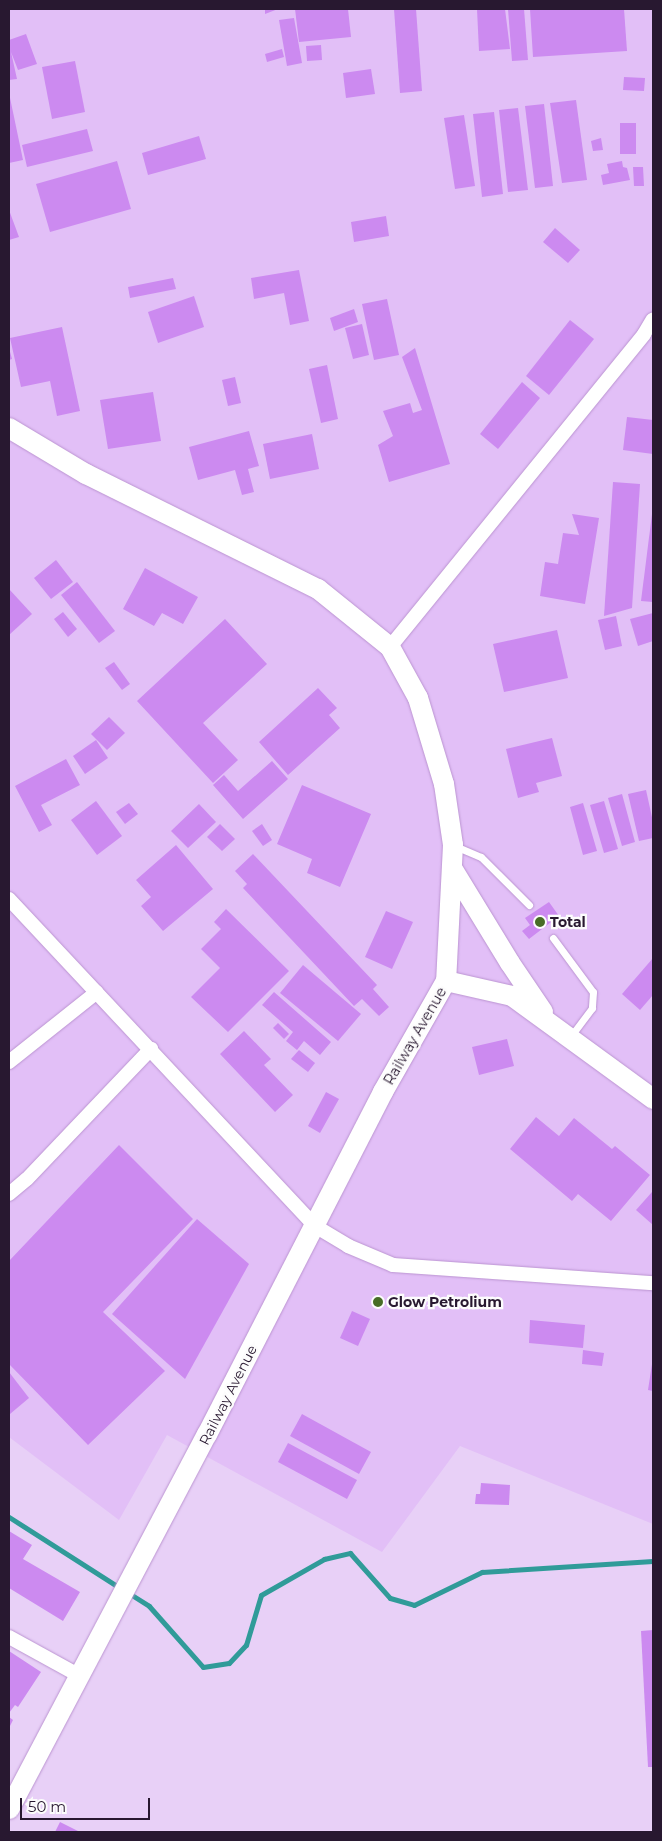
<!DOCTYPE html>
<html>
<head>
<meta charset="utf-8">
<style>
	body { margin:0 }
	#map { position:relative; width:662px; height:1841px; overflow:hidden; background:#e8d0f7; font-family:Montserrat,sans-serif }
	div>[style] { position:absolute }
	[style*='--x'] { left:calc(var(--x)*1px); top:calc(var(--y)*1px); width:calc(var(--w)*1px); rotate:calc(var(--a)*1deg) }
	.built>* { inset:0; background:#e2bff7 }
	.stream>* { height:5px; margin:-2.5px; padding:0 2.5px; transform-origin:2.5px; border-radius:2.5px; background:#309b99 }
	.building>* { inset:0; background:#cc8af0 }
	.roads { filter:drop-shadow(0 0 1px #bb94d1) drop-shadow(0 0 1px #bb94d1) }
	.lane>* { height:7px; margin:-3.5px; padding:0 3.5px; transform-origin:3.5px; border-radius:3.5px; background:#fff }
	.street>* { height:14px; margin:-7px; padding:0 7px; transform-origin:7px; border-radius:7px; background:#fff }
	.secondary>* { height:20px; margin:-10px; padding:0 10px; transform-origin:10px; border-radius:10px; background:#fff }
	.dots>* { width:14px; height:14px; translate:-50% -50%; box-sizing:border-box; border:2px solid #fcfcfc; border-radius:50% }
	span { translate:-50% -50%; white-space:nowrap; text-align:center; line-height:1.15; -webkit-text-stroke:4.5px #fcfcfc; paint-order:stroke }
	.poi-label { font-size:14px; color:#281830; font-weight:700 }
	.left { translate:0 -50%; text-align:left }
	.street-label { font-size:14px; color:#281830 }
	.frame { position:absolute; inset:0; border:10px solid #281830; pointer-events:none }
	.scale { position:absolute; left:20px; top:1798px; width:130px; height:22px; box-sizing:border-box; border:2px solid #281830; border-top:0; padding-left:6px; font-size:15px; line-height:18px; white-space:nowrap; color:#281830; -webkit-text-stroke:4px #fcfcfc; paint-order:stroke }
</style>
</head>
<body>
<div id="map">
	<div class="built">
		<div style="clip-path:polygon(9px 9px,653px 9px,653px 1524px,460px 1446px,382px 1552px,167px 1435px,119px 1520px,9px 1437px)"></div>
	</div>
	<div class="stream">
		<div style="--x:9;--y:1517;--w:132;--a:32.6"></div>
		<div style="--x:127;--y:1592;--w:26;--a:32"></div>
		<div style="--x:149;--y:1606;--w:81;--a:48.5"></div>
		<div style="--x:203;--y:1667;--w:26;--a:-9"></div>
		<div style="--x:229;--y:1663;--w:25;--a:-47"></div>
		<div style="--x:246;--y:1645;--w:52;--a:-73.3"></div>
		<div style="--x:261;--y:1595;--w:73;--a:-29.7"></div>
		<div style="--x:324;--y:1559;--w:27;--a:-13"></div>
		<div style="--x:350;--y:1553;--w:60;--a:48.4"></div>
		<div style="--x:390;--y:1598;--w:25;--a:16"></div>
		<div style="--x:414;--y:1605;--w:76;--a:-25.9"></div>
		<div style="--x:482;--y:1572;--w:171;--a:-3.7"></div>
	</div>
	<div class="building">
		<div style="clip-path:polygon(265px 9px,278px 9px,265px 14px)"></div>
		<div style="clip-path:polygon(295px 9px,348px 9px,351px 37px,299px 42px)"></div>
		<div style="clip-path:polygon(394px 9px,416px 9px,422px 91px,400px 93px)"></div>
		<div style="clip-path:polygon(477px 9px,505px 9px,510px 49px,479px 51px)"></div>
		<div style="clip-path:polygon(508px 9px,524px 9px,528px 60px,512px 61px)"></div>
		<div style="clip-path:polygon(530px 9px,624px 9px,627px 51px,533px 57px)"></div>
		<div style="clip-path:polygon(294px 18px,302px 63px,287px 66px,279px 20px)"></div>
		<div style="clip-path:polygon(26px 34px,37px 64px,18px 70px,11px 52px,17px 79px,9px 80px,9px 40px)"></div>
		<div style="clip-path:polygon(321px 45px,322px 60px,307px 61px,306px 46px)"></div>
		<div style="clip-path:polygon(282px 49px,284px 57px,267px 62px,265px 54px)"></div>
		<div style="clip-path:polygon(75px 61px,85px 112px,52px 119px,42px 67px)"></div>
		<div style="clip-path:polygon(371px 69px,375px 94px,346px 98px,343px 73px)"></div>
		<div style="clip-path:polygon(624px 77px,645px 78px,644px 91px,623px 90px)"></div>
		<div style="clip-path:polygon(9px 93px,23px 160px,9px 163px)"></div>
		<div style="clip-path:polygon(576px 100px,587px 180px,562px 183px,550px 103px)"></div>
		<div style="clip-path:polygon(544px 104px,553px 186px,535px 188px,525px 106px)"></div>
		<div style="clip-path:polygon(518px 108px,528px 190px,508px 192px,499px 110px)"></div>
		<div style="clip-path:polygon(494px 112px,503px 194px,482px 197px,473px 114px)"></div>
		<div style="clip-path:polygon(464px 115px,475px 186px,455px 189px,444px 118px)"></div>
		<div style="clip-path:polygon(620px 123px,636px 123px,636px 154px,620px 154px)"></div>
		<div style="clip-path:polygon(87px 129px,93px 151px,27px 167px,22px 145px)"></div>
		<div style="clip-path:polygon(199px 136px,206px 159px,148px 175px,142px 153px)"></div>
		<div style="clip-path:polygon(601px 138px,603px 150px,593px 151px,591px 141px)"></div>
		<div style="clip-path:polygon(117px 161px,131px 209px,50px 232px,36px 184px)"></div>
		<div style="clip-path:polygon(622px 161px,623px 167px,627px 168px,630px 180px,603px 185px,601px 175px,609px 173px,607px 164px)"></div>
		<div style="clip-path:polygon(633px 167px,643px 167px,644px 186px,634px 186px)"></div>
		<div style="clip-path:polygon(9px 210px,19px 237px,9px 240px)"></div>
		<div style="clip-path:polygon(386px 216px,389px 236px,354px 242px,351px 222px)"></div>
		<div style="clip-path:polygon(555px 228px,580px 250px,568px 263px,543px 242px)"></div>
		<div style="clip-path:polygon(299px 270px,309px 321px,290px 325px,284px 293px,254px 299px,251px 278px)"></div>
		<div style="clip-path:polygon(173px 278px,176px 289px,130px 298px,128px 287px)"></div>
		<div style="clip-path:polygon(194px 296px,204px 327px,158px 343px,148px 312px)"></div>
		<div style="clip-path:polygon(387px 299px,399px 355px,374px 360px,362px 304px)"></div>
		<div style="clip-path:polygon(354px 309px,358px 322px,334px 331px,330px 318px)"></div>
		<div style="clip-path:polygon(570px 320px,594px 339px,549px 395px,526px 376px)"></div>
		<div style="clip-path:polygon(362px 324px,369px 355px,353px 359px,345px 328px)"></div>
		<div style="clip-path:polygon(62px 327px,80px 411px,57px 416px,50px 381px,21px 387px,10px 338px)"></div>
		<div style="clip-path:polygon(9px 348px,12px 359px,9px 360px)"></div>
		<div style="clip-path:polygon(415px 348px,450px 464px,389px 482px,378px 445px,393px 436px,383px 411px,410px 403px,413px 413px,422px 410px,402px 357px)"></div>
		<div style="clip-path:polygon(327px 365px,338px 419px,321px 423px,309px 369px)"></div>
		<div style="clip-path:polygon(235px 377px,241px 403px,228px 406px,222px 380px)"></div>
		<div style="clip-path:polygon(522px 382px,540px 398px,498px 449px,480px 434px)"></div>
		<div style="clip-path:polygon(153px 392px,161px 441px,108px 449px,100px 400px)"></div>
		<div style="clip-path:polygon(627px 417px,653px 420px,653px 454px,623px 450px)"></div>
		<div style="clip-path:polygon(249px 431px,259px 466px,248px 469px,254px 492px,242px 495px,235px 470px,198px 480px,189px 447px)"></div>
		<div style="clip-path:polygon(312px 434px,319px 469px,270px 479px,263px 444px)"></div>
		<div style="clip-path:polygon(613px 482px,640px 484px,632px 608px,604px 616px)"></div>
		<div style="clip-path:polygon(572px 514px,599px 518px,585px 604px,540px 596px,545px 562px,558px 564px,563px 533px,579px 535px)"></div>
		<div style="clip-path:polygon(652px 514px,653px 514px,653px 602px,641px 601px)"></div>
		<div style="clip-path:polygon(56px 560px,73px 582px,51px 599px,34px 578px)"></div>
		<div style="clip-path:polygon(145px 568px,198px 597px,183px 624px,162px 613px,154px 626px,123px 609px)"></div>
		<div style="clip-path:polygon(77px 582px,115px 631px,99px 643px,61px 595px)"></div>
		<div style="clip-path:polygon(9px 589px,32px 614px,9px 635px)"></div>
		<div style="clip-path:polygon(63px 612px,77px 629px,68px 637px,54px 619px)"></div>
		<div style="clip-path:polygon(653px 613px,653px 641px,638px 646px,630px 619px)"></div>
		<div style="clip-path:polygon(616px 616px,622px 646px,605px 650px,598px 620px)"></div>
		<div style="clip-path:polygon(225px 619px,267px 664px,203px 723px,238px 760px,213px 783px,137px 701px)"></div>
		<div style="clip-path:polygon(557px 630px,568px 678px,504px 692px,493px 644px)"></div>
		<div style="clip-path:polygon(114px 662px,130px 684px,122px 690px,105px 668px)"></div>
		<div style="clip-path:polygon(318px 688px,337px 708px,329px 715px,340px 728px,288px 775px,259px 742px)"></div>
		<div style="clip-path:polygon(109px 717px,125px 733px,107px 750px,91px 734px)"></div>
		<div style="clip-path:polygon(552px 738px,562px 776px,536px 783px,539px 792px,518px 798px,506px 749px)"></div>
		<div style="clip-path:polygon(96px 740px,108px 758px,85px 774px,73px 756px)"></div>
		<div style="clip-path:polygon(66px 759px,80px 785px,41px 805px,52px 825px,39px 832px,15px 786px)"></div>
		<div style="clip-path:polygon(272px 761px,288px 779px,243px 819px,213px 785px,224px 775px,238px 791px)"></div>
		<div style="clip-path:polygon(302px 785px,371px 814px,340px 887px,307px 873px,312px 859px,277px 844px)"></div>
		<div style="clip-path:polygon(646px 790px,653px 822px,653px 838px,639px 841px,628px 794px)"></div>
		<div style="clip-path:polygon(622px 794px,635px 842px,622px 846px,608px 798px)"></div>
		<div style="clip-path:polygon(96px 801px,122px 836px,97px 855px,71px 820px)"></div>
		<div style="clip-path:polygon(604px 801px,618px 849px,604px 853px,590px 805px)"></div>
		<div style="clip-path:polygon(129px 803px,138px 814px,125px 824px,116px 812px)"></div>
		<div style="clip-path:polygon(583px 803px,597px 851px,583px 855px,570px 807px)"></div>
		<div style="clip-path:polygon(199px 804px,216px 822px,188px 848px,171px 831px)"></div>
		<div style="clip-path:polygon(220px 824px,235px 839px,222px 851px,207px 837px)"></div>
		<div style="clip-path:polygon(262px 824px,272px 840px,263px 846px,252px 831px)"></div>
		<div style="clip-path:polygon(176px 845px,213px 889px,163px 931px,141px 906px,151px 897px,136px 880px)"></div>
		<div style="clip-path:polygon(253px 854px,377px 985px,373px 989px,389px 1007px,379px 1016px,362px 999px,354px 1006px,243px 888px,247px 884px,235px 871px)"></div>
		<div style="clip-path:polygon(549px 902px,559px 916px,529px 939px,522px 931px,530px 925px,525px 918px)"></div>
		<div style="clip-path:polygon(226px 909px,289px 971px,228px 1032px,191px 997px,220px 968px,201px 949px,221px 929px,214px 922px)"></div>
		<div style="clip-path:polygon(386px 911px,413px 922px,392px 969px,365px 957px)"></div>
		<div style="clip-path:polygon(653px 958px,653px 995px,640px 1010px,622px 994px)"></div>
		<div style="clip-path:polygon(303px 965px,361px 1014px,338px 1041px,280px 993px)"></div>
		<div style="clip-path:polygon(274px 992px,331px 1042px,320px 1055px,304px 1041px,297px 1050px,286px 1041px,293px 1032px,262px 1005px)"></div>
		<div style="clip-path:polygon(278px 1023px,289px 1034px,284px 1039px,273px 1028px)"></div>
		<div style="clip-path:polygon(244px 1031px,271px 1059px,264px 1065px,293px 1095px,275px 1112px,220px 1054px)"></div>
		<div style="clip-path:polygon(507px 1039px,514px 1066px,479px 1075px,472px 1047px)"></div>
		<div style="clip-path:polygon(299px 1050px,315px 1063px,308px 1072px,291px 1059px)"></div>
		<div style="clip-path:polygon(326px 1092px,339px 1099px,320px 1133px,308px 1126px)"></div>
		<div style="clip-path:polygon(536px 1117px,559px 1136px,574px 1118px,612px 1149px,615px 1146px,650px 1175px,611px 1221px,578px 1194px,572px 1201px,510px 1149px)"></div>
		<div style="clip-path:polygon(119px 1145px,193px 1219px,103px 1312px,165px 1371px,88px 1445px,9px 1364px,9px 1261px)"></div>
		<div style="clip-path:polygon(652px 1192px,653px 1193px,653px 1225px,636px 1210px)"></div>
		<div style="clip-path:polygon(197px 1219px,249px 1264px,185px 1379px,112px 1314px)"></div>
		<div style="clip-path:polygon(352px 1311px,370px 1319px,358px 1346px,340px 1338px)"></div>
		<div style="clip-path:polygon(530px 1320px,585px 1325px,583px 1348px,529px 1343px)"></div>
		<div style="clip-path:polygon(583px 1350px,604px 1353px,602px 1366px,582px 1364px)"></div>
		<div style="clip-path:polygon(652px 1364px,653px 1364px,653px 1391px,648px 1390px)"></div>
		<div style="clip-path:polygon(9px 1372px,29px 1398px,10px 1414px,9px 1412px)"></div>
		<div style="clip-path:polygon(302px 1414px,371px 1452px,359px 1474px,290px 1436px)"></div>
		<div style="clip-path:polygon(288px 1443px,357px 1480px,347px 1499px,278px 1462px)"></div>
		<div style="clip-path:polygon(481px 1483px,510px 1485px,509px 1505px,475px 1504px,476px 1494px,480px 1494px)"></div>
		<div style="clip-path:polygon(9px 1531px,32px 1545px,23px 1559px,80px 1592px,63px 1621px,9px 1588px)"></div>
		<div style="clip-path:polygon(653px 1630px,653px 1767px,648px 1767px,641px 1631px)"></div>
		<div style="clip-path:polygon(9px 1651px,41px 1672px,18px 1707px,15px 1705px,9px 1713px)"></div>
		<div style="clip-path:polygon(9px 1717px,13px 1720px,9px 1728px)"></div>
		<div style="clip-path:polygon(60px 1822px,80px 1832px,55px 1832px)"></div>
	</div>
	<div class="roads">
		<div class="lane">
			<div style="--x:455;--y:846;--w:28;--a:23"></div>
			<div style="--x:481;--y:857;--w:68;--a:45"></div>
			<div style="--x:553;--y:938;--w:67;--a:53.5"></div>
			<div style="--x:593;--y:992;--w:16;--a:94"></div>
			<div style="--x:592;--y:1008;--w:36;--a:127"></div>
		</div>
		<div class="street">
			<div style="--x:390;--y:647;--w:403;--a:-50.9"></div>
			<div style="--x:644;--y:334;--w:17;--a:-59"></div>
			<div style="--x:9;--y:899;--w:448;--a:46.9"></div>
			<div style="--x:315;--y:1226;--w:39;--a:31"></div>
			<div style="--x:348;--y:1246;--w:49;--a:22.9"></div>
			<div style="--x:393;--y:1265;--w:261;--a:4"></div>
			<div style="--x:9;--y:1062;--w:112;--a:-38.5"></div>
			<div style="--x:9;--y:1194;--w:23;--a:-40"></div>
			<div style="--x:27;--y:1179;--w:180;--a:-46.4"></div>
			<div style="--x:9;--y:1637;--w:81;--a:28.8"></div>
		</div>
		<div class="secondary">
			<div style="--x:9;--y:428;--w:90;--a:30.9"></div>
			<div style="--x:86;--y:474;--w:259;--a:26.4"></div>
			<div style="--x:318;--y:589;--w:92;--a:38.9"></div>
			<div style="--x:390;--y:647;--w:58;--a:61.2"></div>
			<div style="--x:418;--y:698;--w:90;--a:73.2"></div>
			<div style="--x:444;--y:784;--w:62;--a:81.6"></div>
			<div style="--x:453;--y:845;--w:136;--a:92.9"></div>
			<div style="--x:446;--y:981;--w:128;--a:119.6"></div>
			<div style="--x:383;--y:1092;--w:385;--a:117.2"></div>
			<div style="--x:207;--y:1434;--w:424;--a:117.8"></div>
			<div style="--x:452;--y:868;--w:111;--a:58.6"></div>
			<div style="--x:510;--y:963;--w:59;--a:56"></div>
			<div style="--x:446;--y:981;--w:68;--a:12.8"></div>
			<div style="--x:512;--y:996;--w:175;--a:36.1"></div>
		</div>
	</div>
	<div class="dots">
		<div style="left:540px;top:922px;background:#476c26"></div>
		<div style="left:378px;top:1302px;background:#476c26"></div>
	</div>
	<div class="poi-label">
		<span class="left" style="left:550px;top:922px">Total</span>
		<span class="left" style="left:388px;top:1302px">Glow Petrolium</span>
	</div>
	<div class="street-label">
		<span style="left:415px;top:1036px;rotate:-60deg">Railway Avenue</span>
		<span style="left:228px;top:1395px;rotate:-63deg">Railway Avenue</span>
	</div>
	<div class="frame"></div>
	<div class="scale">50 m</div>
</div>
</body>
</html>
